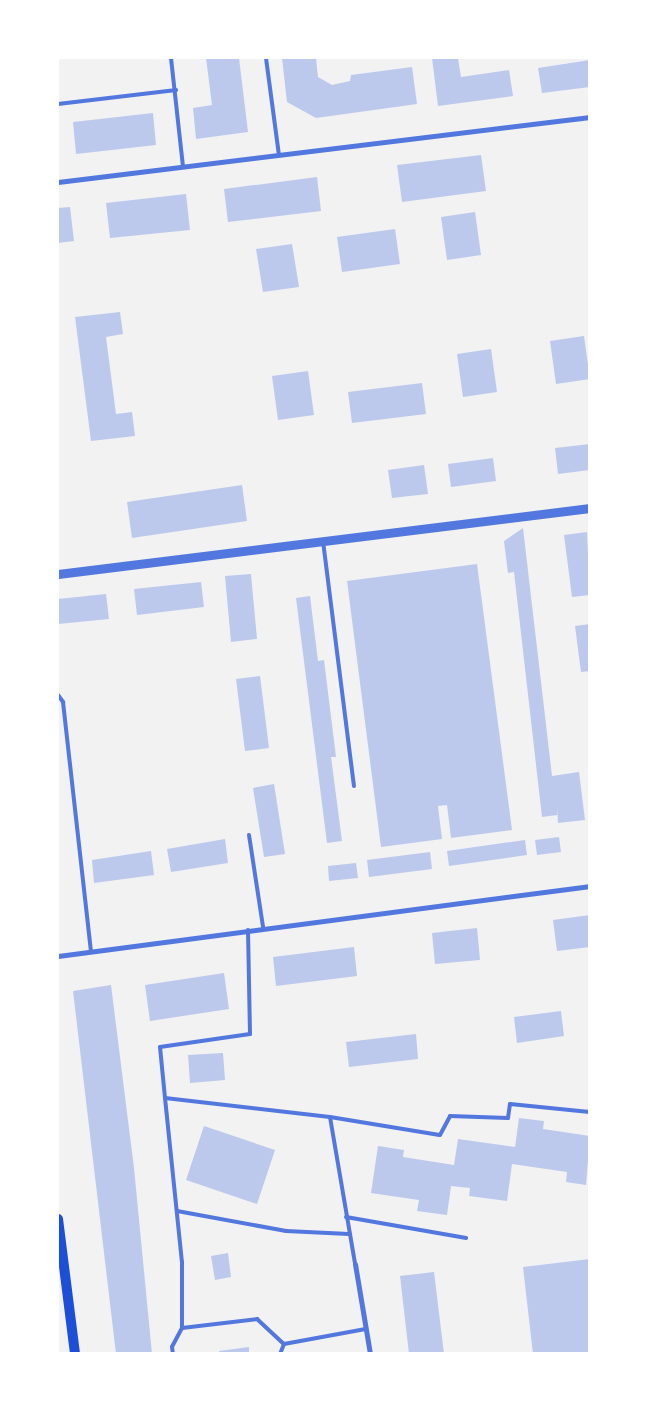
<!DOCTYPE html>
<html>
<head>
<meta charset="utf-8">
<style>
	body { margin:0 }
	#map { position:relative; width:647px; height:1411px; overflow:hidden; background:#f2f2f2; font-family:Mulish,sans-serif }
	div>[style] { position:absolute }
	[style*='--x'] { left:calc(var(--x)*1px); top:calc(var(--y)*1px); width:calc(var(--w)*1px); rotate:calc(var(--a)*1deg) }
	.building>* { inset:0; background:#bdc9ec }
	.service>* { height:4px; margin:-2px; padding:0 2px; transform-origin:2px; border-radius:2px; background:#5277de }
	.minor>* { height:5px; margin:-2.5px; padding:0 2.5px; transform-origin:2.5px; border-radius:2.5px; background:#5277de }
	.tertiary>* { height:9px; margin:-4.5px; padding:0 4.5px; transform-origin:4.5px; border-radius:4.5px; background:#5277de }
	.secondary>* { height:10px; margin:-5px; padding:0 5px; transform-origin:5px; border-radius:5px; background:#1d4ed8 }
	span { translate:-50% -50%; white-space:nowrap; text-align:center; line-height:1.15; -webkit-text-stroke:5px #fff; paint-order:stroke }
	.frame { position:absolute; inset:0; border:59px solid #fff; pointer-events:none }
</style>
</head>
<body>
<div id="map">
	<div class="building">
		<div style="clip-path:polygon(206px 58px,239px 58px,248px 132px,196px 139px,193px 108px,212px 105px)"></div>
		<div style="clip-path:polygon(282px 58px,316px 58px,318px 77px,332px 85px,350px 81px,351px 75px,412px 67px,417px 104px,316px 118px,287px 102px)"></div>
		<div style="clip-path:polygon(432px 58px,458px 58px,461px 77px,509px 70px,513px 96px,438px 106px)"></div>
		<div style="clip-path:polygon(590px 60px,590px 87px,542px 93px,538px 68px)"></div>
		<div style="clip-path:polygon(153px 113px,156px 145px,76px 154px,73px 122px)"></div>
		<div style="clip-path:polygon(481px 155px,486px 191px,402px 202px,397px 165px)"></div>
		<div style="clip-path:polygon(317px 177px,321px 211px,228px 222px,224px 189px)"></div>
		<div style="clip-path:polygon(186px 194px,190px 230px,110px 238px,106px 203px)"></div>
		<div style="clip-path:polygon(70px 207px,74px 241px,58px 243px,58px 208px)"></div>
		<div style="clip-path:polygon(475px 212px,481px 255px,447px 260px,441px 217px)"></div>
		<div style="clip-path:polygon(395px 229px,400px 264px,342px 272px,337px 237px)"></div>
		<div style="clip-path:polygon(292px 244px,299px 287px,263px 292px,256px 249px)"></div>
		<div style="clip-path:polygon(120px 312px,123px 334px,106px 337px,116px 414px,132px 412px,135px 436px,91px 441px,75px 317px)"></div>
		<div style="clip-path:polygon(584px 336px,590px 379px,556px 384px,550px 341px)"></div>
		<div style="clip-path:polygon(491px 349px,497px 392px,463px 397px,457px 354px)"></div>
		<div style="clip-path:polygon(308px 371px,314px 415px,278px 420px,272px 376px)"></div>
		<div style="clip-path:polygon(422px 383px,426px 414px,352px 423px,348px 392px)"></div>
		<div style="clip-path:polygon(590px 444px,590px 470px,558px 474px,555px 448px)"></div>
		<div style="clip-path:polygon(493px 458px,496px 481px,451px 487px,448px 464px)"></div>
		<div style="clip-path:polygon(424px 465px,428px 494px,392px 498px,388px 470px)"></div>
		<div style="clip-path:polygon(242px 485px,247px 521px,132px 538px,127px 502px)"></div>
		<div style="clip-path:polygon(523px 528px,552px 776px,579px 772px,585px 820px,558px 823px,557px 808px,557px 815px,542px 817px,514px 572px,508px 573px,504px 541px)"></div>
		<div style="clip-path:polygon(587px 532px,590px 595px,572px 597px,564px 535px)"></div>
		<div style="clip-path:polygon(477px 564px,512px 830px,451px 838px,447px 805px,438px 806px,442px 839px,381px 847px,347px 581px)"></div>
		<div style="clip-path:polygon(251px 574px,257px 639px,231px 642px,225px 576px)"></div>
		<div style="clip-path:polygon(201px 582px,204px 607px,137px 615px,134px 589px)"></div>
		<div style="clip-path:polygon(106px 594px,109px 619px,58px 624px,58px 599px)"></div>
		<div style="clip-path:polygon(310px 596px,318px 661px,324px 660px,336px 757px,331px 757px,342px 841px,327px 843px,296px 598px)"></div>
		<div style="clip-path:polygon(590px 624px,590px 671px,581px 672px,575px 626px)"></div>
		<div style="clip-path:polygon(260px 676px,269px 748px,245px 751px,236px 679px)"></div>
		<div style="clip-path:polygon(274px 784px,285px 854px,264px 857px,253px 788px)"></div>
		<div style="clip-path:polygon(559px 837px,561px 852px,537px 855px,535px 840px)"></div>
		<div style="clip-path:polygon(225px 839px,228px 863px,171px 872px,167px 849px)"></div>
		<div style="clip-path:polygon(525px 840px,527px 855px,449px 866px,447px 851px)"></div>
		<div style="clip-path:polygon(151px 851px,154px 875px,94px 883px,92px 860px)"></div>
		<div style="clip-path:polygon(430px 852px,432px 869px,369px 877px,367px 860px)"></div>
		<div style="clip-path:polygon(356px 863px,358px 878px,329px 881px,328px 866px)"></div>
		<div style="clip-path:polygon(590px 915px,590px 947px,557px 951px,553px 920px)"></div>
		<div style="clip-path:polygon(477px 928px,480px 960px,435px 964px,432px 933px)"></div>
		<div style="clip-path:polygon(354px 947px,357px 976px,276px 986px,273px 957px)"></div>
		<div style="clip-path:polygon(224px 973px,229px 1009px,150px 1021px,145px 985px)"></div>
		<div style="clip-path:polygon(111px 985px,134px 1168px,152px 1354px,116px 1354px,73px 991px)"></div>
		<div style="clip-path:polygon(561px 1011px,564px 1036px,517px 1043px,514px 1017px)"></div>
		<div style="clip-path:polygon(416px 1034px,418px 1059px,349px 1067px,346px 1042px)"></div>
		<div style="clip-path:polygon(223px 1053px,225px 1080px,190px 1083px,188px 1055px)"></div>
		<div style="clip-path:polygon(519px 1118px,544px 1121px,543px 1129px,590px 1136px,586px 1185px,566px 1182px,567px 1172px,512px 1164px,507px 1201px,469px 1196px,470px 1188px,451px 1186px,447px 1215px,417px 1211px,419px 1200px,371px 1193px,378px 1146px,404px 1150px,403px 1157px,454px 1165px,458px 1139px,515px 1147px)"></div>
		<div style="clip-path:polygon(204px 1126px,275px 1150px,257px 1204px,186px 1180px)"></div>
		<div style="clip-path:polygon(228px 1253px,231px 1277px,215px 1280px,211px 1256px)"></div>
		<div style="clip-path:polygon(590px 1259px,590px 1354px,533px 1354px,523px 1267px)"></div>
		<div style="clip-path:polygon(434px 1272px,444px 1354px,409px 1354px,400px 1276px)"></div>
		<div style="clip-path:polygon(249px 1347px,249px 1354px,220px 1354px,219px 1351px)"></div>
	</div>
	<div class="service">
		<div style="--x:171;--y:58;--w:109;--a:83.7"></div>
		<div style="--x:266;--y:58;--w:98;--a:82.4"></div>
		<div style="--x:58;--y:104;--w:119;--a:-6.8"></div>
		<div style="--x:323;--y:541;--w:247;--a:82.8"></div>
		<div style="--x:58;--y:695;--w:9;--a:54"></div>
		<div style="--x:63;--y:702;--w:250;--a:83.6"></div>
		<div style="--x:249;--y:835;--w:93;--a:81.3"></div>
		<div style="--x:248;--y:930;--w:104;--a:88.9"></div>
		<div style="--x:250;--y:1034;--w:91;--a:171.8"></div>
		<div style="--x:160;--y:1047;--w:51;--a:84.4"></div>
		<div style="--x:165;--y:1098;--w:166;--a:6.6"></div>
		<div style="--x:330;--y:1117;--w:149;--a:80.3"></div>
		<div style="--x:165;--y:1098;--w:165;--a:84.1"></div>
		<div style="--x:182;--y:1262;--w:66;--a:90"></div>
		<div style="--x:182;--y:1328;--w:21;--a:118"></div>
		<div style="--x:172;--y:1347;--w:7;--a:82"></div>
		<div style="--x:330;--y:1117;--w:111;--a:9.3"></div>
		<div style="--x:440;--y:1135;--w:21;--a:-62"></div>
		<div style="--x:450;--y:1116;--w:58;--a:2"></div>
		<div style="--x:508;--y:1118;--w:14;--a:-82"></div>
		<div style="--x:510;--y:1104;--w:80;--a:5.7"></div>
		<div style="--x:177;--y:1211;--w:111;--a:10.4"></div>
		<div style="--x:286;--y:1231;--w:63;--a:2.7"></div>
		<div style="--x:346;--y:1217;--w:122;--a:9.9"></div>
		<div style="--x:182;--y:1328;--w:76;--a:-6.8"></div>
		<div style="--x:257;--y:1319;--w:37;--a:43"></div>
		<div style="--x:284;--y:1344;--w:83;--a:-10.4"></div>
		<div style="--x:280;--y:1354;--w:11;--a:-68"></div>
	</div>
	<div class="minor">
		<div style="--x:58;--y:182;--w:536;--a:-6.97"></div>
		<div style="--x:58;--y:956;--w:537;--a:-7.5"></div>
		<div style="--x:355;--y:1264;--w:91;--a:80.5"></div>
	</div>
	<div class="tertiary">
		<div style="--x:58;--y:574;--w:536;--a:-7.07"></div>
	</div>
	<div class="secondary">
		<div style="--x:58;--y:1219;--w:136;--a:82.8"></div>
	</div>
	<div class="frame"></div>
</div>
</body>
</html>
